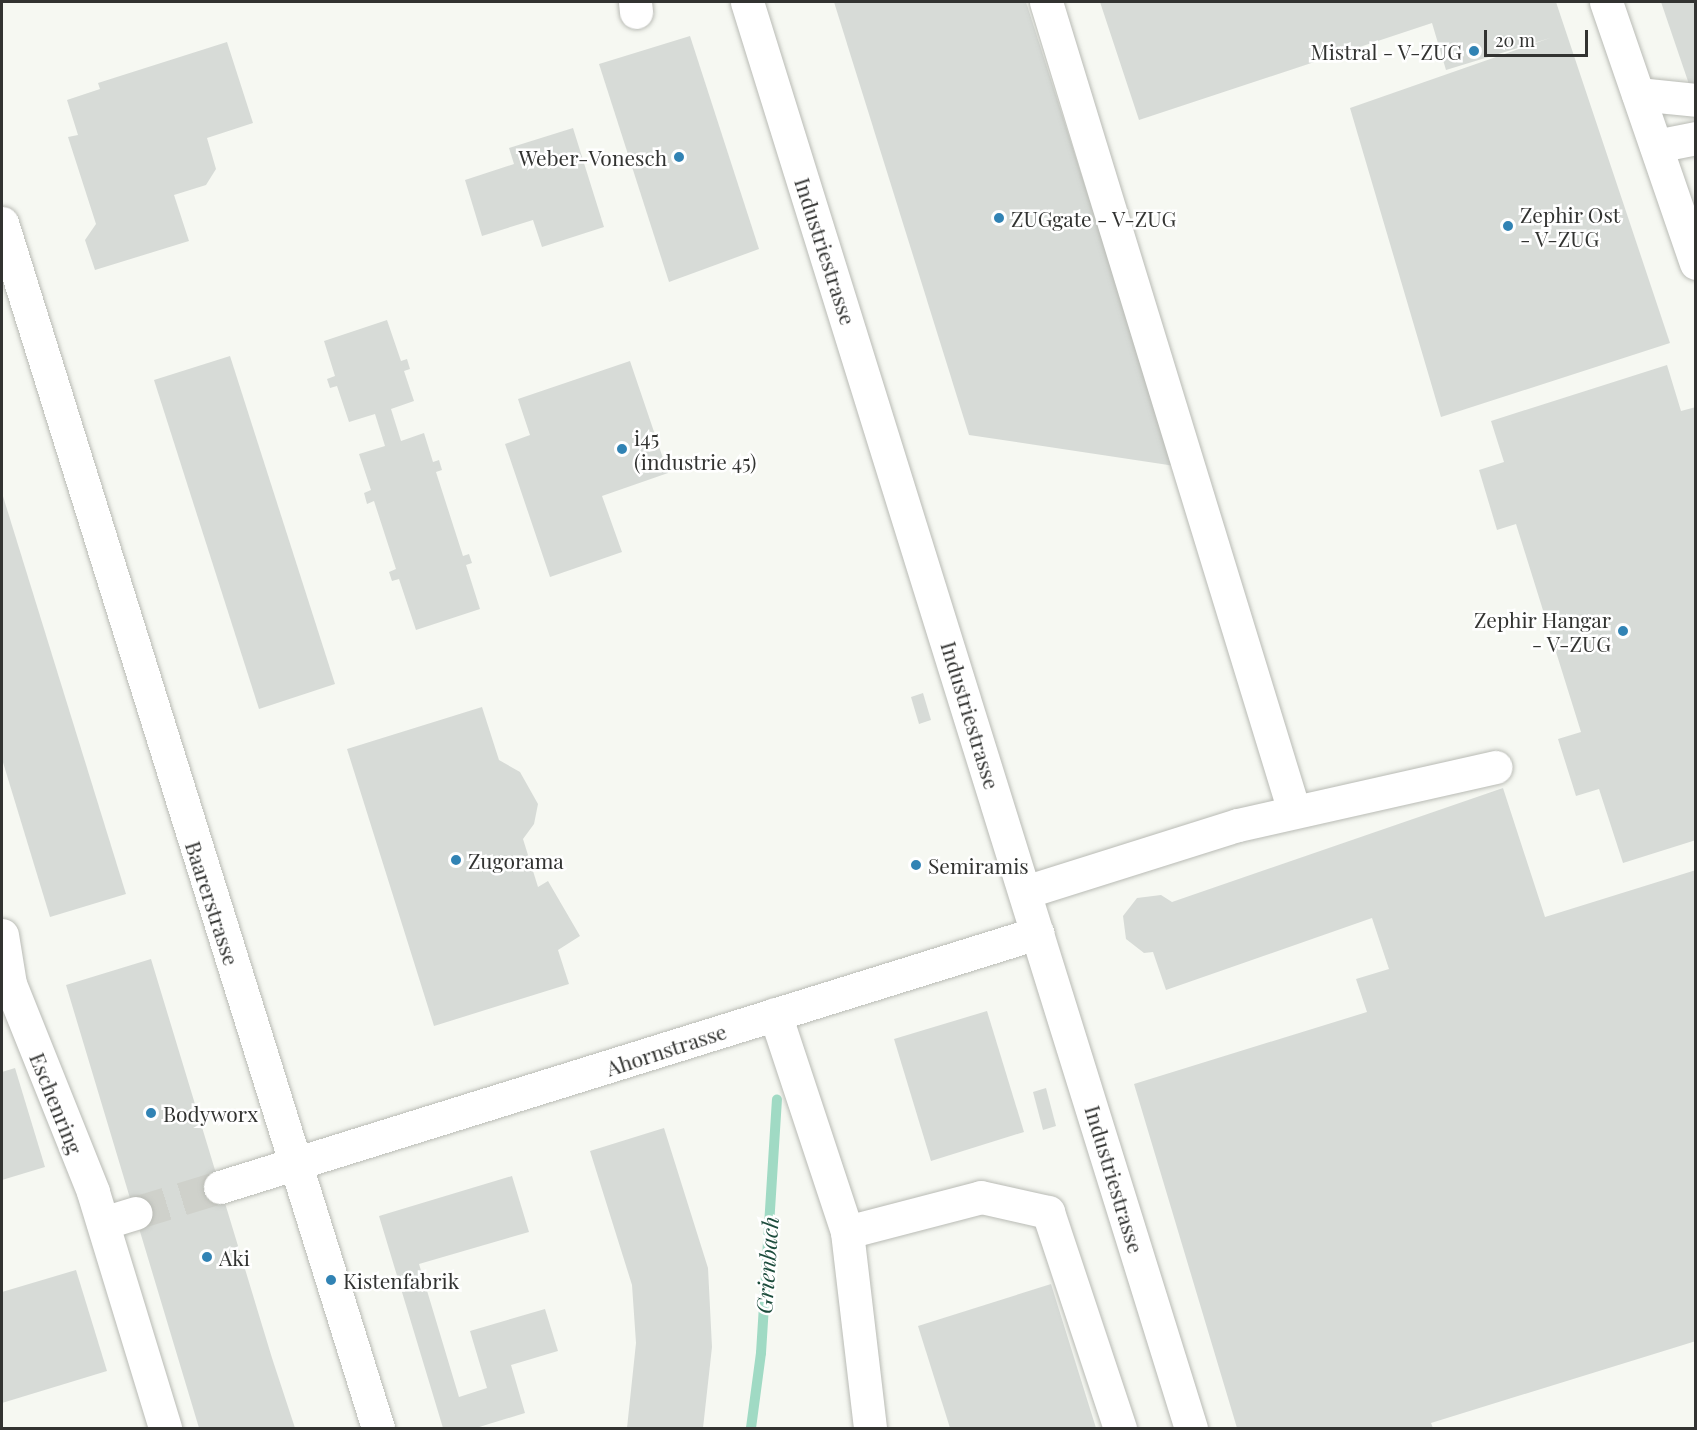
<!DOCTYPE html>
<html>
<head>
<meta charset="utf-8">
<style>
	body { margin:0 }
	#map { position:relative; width:1697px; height:1430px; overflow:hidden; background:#f6f8f2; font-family:"Playfair Display",serif }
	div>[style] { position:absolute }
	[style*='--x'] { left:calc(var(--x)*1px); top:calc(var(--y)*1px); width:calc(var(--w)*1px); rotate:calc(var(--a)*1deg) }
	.stream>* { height:10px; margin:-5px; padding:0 5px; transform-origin:5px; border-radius:5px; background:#a0dac4 }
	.building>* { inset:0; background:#d7dbd7 }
	.minor-tunnel>* { height:33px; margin-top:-16.5px; transform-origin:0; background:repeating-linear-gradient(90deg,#cfd1cb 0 33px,transparent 0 49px) }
	.roads { filter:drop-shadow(0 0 2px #b9bbb5) drop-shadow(0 0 2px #b9bbb5) }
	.minor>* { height:33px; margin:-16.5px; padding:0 16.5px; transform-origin:16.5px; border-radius:16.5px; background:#fff }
	.major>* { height:33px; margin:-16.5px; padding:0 16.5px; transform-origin:16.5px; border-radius:16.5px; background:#fff }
	.dots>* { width:16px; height:16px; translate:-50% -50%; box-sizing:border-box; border:3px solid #fff; border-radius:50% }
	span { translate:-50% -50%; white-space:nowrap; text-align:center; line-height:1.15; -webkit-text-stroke:5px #fff; paint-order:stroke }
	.poi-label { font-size:21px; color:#323331 }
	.right { translate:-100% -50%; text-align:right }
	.left { translate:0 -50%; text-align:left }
	.street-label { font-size:21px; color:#323331 }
	.water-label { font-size:22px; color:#1c4c3c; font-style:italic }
	.frame { position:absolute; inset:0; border:3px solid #323331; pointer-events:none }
	.scale { position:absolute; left:1484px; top:30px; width:104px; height:27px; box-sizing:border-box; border:3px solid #323331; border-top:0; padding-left:8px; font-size:18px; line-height:21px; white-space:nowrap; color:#323331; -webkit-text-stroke:4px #fff; paint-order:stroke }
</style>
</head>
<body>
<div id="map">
	<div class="stream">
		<div style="--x:751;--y:1428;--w:76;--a:-82.4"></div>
		<div style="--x:761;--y:1353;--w:254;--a:-86.4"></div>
	</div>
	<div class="building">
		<div style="clip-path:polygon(834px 2px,1026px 2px,1175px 466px,969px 435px)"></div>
		<div style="clip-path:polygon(1100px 2px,1556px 2px,1670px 343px,1441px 417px,1350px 108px,1550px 38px,1446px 70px,1432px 23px,1139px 120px)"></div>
		<div style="clip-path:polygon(1661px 2px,1696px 2px,1696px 92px,1692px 93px)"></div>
		<div style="clip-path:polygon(690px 36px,759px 249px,669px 282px,599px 64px)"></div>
		<div style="clip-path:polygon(227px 42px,253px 123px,207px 138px,216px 169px,206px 185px,174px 195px,189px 241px,95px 270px,85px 240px,96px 224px,68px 137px,78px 135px,67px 100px,100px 89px,98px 83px)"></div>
		<div style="clip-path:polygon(573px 128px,604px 227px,542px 247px,533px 220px,482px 236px,465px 180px,514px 164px,509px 148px)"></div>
		<div style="clip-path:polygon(387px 320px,401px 361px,407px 359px,410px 369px,404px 371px,414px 401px,391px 409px,401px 441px,424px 433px,433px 462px,439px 460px,442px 470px,436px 472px,463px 556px,469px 554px,472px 563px,466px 565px,480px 609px,416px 630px,399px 579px,392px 581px,389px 572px,396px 569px,374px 501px,367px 504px,364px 493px,371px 490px,359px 454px,385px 446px,375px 414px,349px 422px,337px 386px,330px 388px,327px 379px,335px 376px,324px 341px)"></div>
		<div style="clip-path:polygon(230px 356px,335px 684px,259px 709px,154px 380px)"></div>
		<div style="clip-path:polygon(630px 361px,668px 473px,602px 496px,622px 552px,550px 577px,505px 444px,530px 435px,518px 399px)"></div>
		<div style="clip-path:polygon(1667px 365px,1681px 411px,1696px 407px,1696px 840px,1623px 863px,1599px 789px,1576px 796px,1558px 739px,1581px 732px,1516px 524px,1497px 530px,1479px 470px,1504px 462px,1491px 421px)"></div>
		<div style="clip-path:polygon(2px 493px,126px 894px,50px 917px,2px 759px)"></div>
		<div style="clip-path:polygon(923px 693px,931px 720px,919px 724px,911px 697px)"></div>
		<div style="clip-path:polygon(482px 707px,499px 760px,520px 772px,538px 804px,534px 824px,523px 839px,538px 887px,548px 881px,580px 936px,558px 950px,569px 984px,434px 1026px,347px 749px)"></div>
		<div style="clip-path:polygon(1503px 788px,1545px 917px,1696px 870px,1696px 1341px,1431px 1423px,1433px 1428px,1237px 1428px,1134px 1084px,1367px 1012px,1356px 979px,1389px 969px,1372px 918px,1166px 990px,1153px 952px,1144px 953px,1126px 939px,1123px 916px,1137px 898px,1161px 895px,1172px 902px)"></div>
		<div style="clip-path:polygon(151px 959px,272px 1358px,295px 1428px,199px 1428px,66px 985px)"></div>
		<div style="clip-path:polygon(987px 1011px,1024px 1132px,931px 1161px,894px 1039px)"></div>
		<div style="clip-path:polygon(15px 1068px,45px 1167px,2px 1180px,2px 1072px)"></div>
		<div style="clip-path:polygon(1046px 1088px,1056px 1126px,1043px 1130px,1033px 1092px)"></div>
		<div style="clip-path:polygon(664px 1128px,708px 1268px,712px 1347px,703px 1428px,627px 1428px,636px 1343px,632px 1285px,590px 1151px)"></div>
		<div style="clip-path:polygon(512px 1176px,529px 1232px,419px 1264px,459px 1397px,487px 1388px,470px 1331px,545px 1309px,558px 1351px,511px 1365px,525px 1413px,476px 1428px,443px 1428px,379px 1216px)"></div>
		<div style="clip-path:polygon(76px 1270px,107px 1371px,2px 1403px,2px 1292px)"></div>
		<div style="clip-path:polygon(1051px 1284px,1096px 1428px,950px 1428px,918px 1326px)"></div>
	</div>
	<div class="minor-tunnel">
		<div style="--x:135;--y:1213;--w:89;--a:-17"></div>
	</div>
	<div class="roads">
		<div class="minor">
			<div style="--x:635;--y:2;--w:10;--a:84"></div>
			<div style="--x:747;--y:2;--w:1494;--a:72.71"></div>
			<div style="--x:1046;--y:2;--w:846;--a:72.96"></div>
			<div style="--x:1606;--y:2;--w:276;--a:71"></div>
			<div style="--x:1638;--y:94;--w:58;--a:5.9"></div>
			<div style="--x:1656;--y:146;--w:41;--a:-11.3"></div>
			<div style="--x:1025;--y:892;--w:223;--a:-17.5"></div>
			<div style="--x:1238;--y:825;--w:264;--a:-12.7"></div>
			<div style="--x:2;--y:935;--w:50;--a:80.7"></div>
			<div style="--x:10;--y:984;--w:224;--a:68.2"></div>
			<div style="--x:93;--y:1192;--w:247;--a:73"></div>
			<div style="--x:775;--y:1014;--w:230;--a:71.7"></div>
			<div style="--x:847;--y:1232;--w:197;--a:83.3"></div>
			<div style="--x:220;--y:1187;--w:856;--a:-17.27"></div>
			<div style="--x:103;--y:1223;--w:34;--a:-17"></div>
			<div style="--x:847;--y:1232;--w:138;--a:-14.6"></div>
			<div style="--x:981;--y:1197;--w:69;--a:12.6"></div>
			<div style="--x:1048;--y:1212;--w:228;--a:71.6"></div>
		</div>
		<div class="major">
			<div style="--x:2;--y:223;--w:1262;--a:72.67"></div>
		</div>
	</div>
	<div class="dots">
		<div style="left:1474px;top:51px;background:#3183b4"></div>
		<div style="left:679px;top:157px;background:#3183b4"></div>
		<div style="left:999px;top:218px;background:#3183b4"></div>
		<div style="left:1508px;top:226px;background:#3183b4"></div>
		<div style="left:622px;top:449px;background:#3183b4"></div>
		<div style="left:1623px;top:631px;background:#3183b4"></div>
		<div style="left:456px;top:860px;background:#3183b4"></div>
		<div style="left:916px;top:865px;background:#3183b4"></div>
		<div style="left:151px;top:1113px;background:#3183b4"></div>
		<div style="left:207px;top:1257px;background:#3183b4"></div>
		<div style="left:331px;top:1280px;background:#3183b4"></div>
	</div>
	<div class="poi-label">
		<span class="right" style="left:1462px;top:51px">Mistral - V-ZUG</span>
		<span class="right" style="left:667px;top:157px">Weber-Vonesch</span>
		<span class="left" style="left:1520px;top:226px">Zephir Ost<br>- V-ZUG</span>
		<span class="left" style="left:1011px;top:218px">ZUGgate - V-ZUG</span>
		<span class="left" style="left:634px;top:449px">i45<br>(industrie 45)</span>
		<span class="right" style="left:1611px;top:631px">Zephir Hangar<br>- V-ZUG</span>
		<span class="left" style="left:468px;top:860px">Zugorama</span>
		<span class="left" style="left:928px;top:865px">Semiramis</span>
		<span class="left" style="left:163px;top:1113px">Bodyworx</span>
		<span class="left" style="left:219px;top:1257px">Aki</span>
		<span class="left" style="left:343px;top:1280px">Kistenfabrik</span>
	</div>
	<div class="street-label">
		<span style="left:826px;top:251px;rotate:72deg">Industriestrasse</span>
		<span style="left:971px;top:715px;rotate:73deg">Industriestrasse</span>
		<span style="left:213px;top:903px;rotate:72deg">Baarerstrasse</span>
		<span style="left:666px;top:1049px;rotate:-18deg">Ahornstrasse</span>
		<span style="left:57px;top:1103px;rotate:68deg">Eschenring</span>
		<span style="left:1115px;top:1179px;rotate:73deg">Industriestrasse</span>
	</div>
	<div class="water-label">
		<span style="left:767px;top:1265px;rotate:-86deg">Grienbach</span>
	</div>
	<div class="frame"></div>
	<div class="scale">20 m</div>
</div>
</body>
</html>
